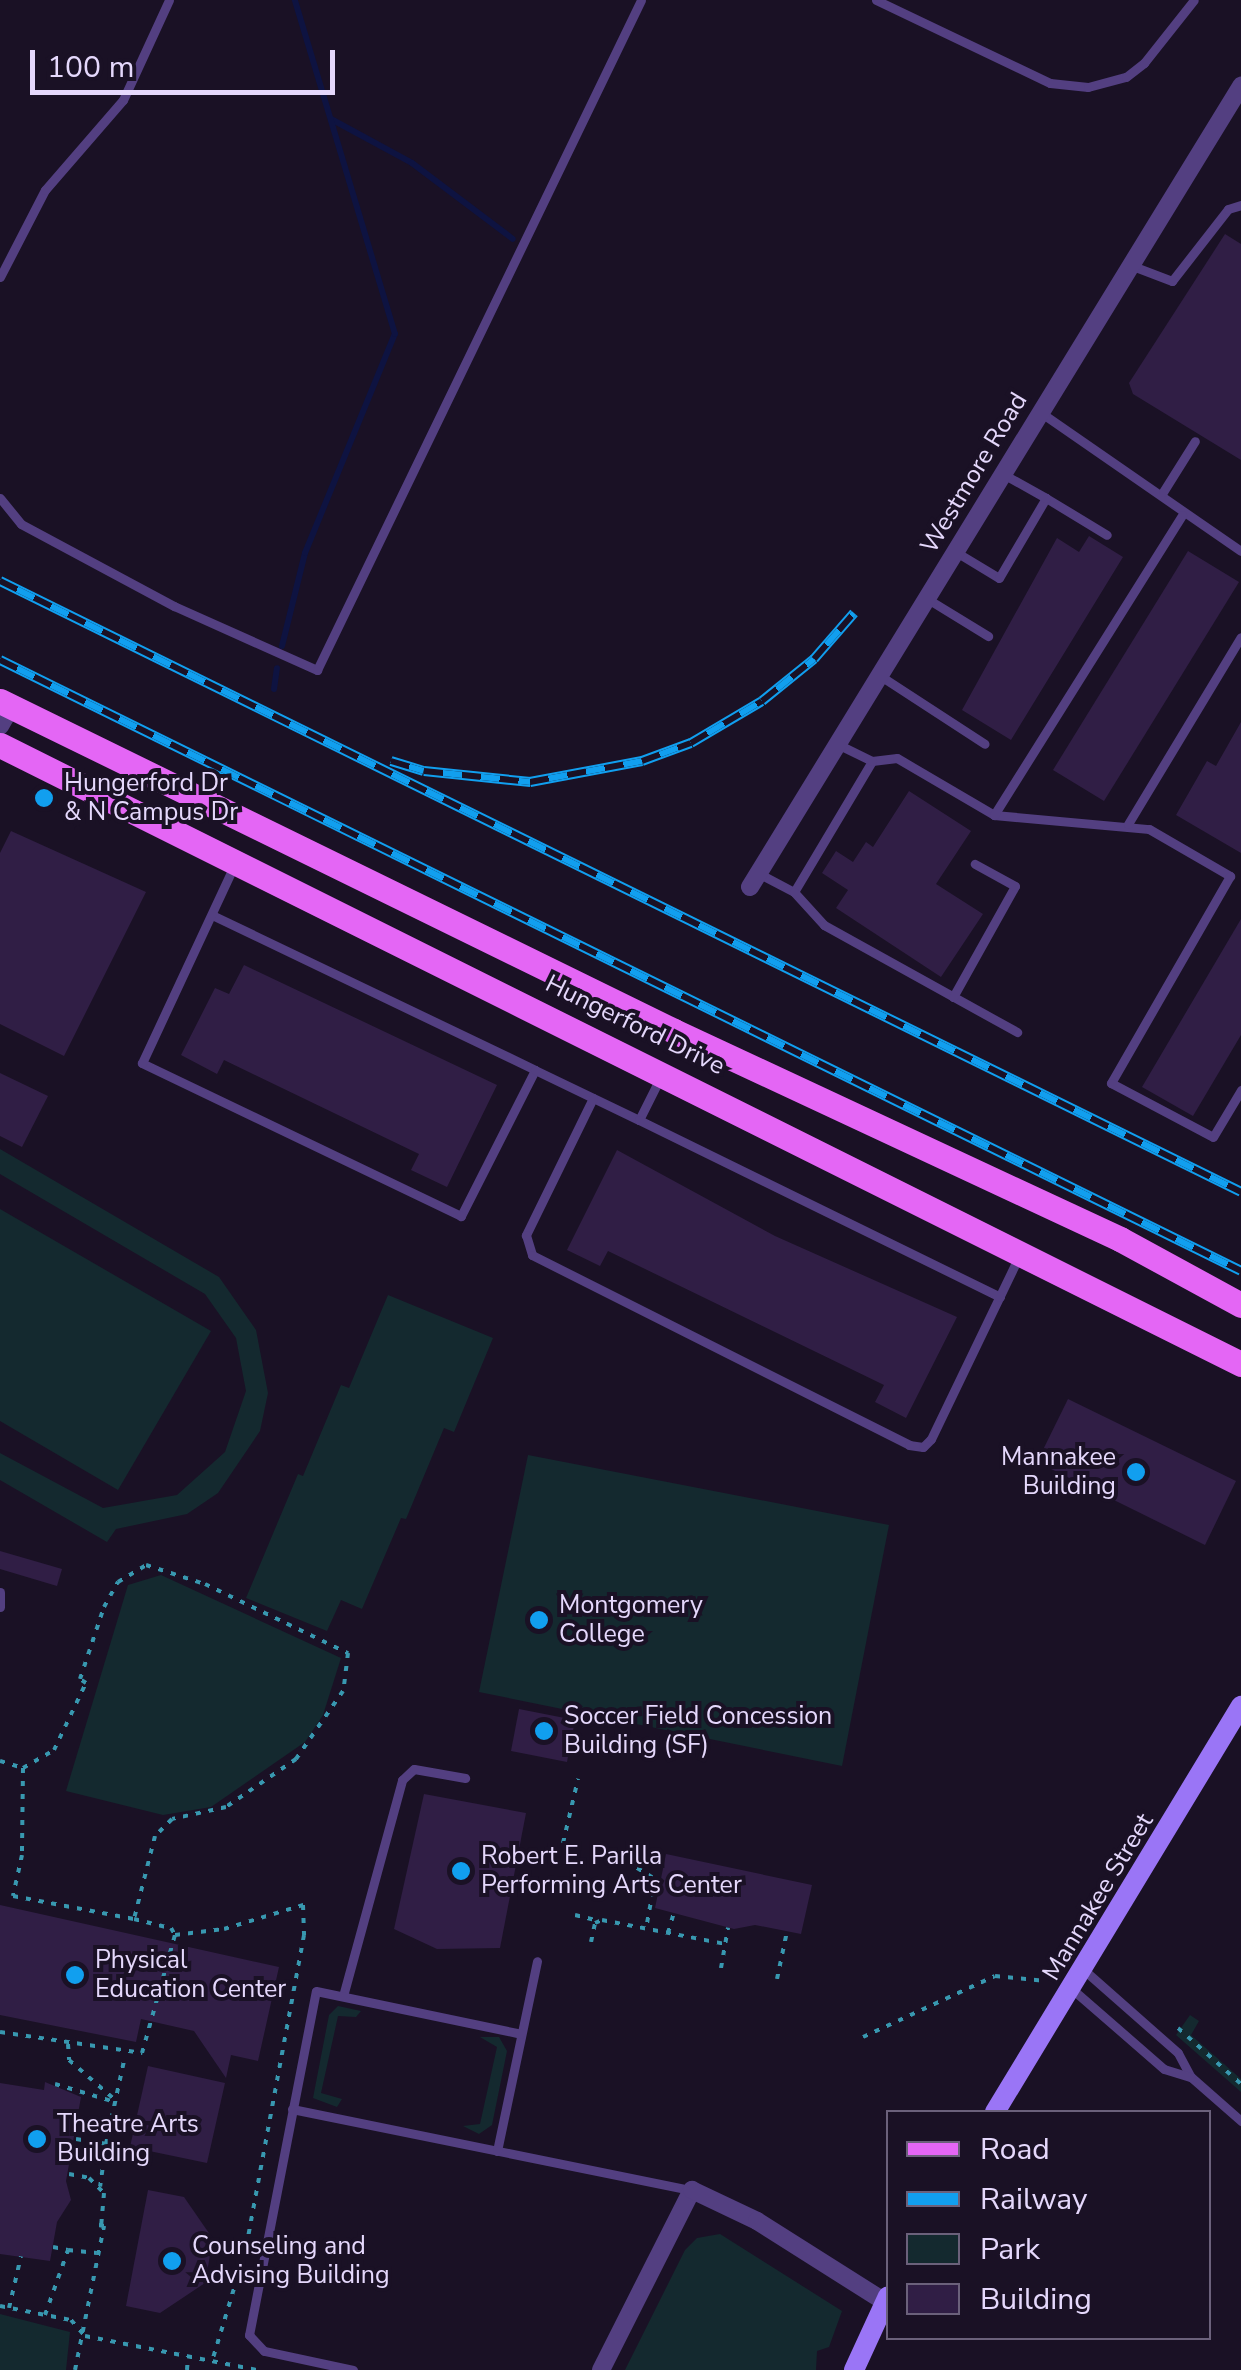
<!DOCTYPE html>
<html>
<head>
<meta charset="utf-8">
<style>
	body { margin:0 }
	#map { position:relative; width:1241px; height:2370px; overflow:hidden; background:#1a1125; font-family:"Nunito Sans",sans-serif }
	div>[style] { position:absolute }
	[style*='--x'] { left:calc(var(--x)*1px); top:calc(var(--y)*1px); width:calc(var(--w)*1px); rotate:calc(var(--a)*1deg) }
	.green>* { inset:0; background:#14292f }
	.stream>* { height:6px; margin:-3px; padding:0 3px; transform-origin:3px; border-radius:3px; background:#0e1341 }
	.building>* { inset:0; background:#301e45 }
	.path>* { height:4px; margin-top:-2px; transform-origin:0; background:repeating-linear-gradient(90deg,#3898b0 0 5px,transparent 0 13px) }
	.lane>* { height:9px; margin:-4.5px; padding:0 4.5px; transform-origin:4.5px; border-radius:4.5px; background:#533f81 }
	.street>* { height:18px; margin:-9px; padding:0 9px; transform-origin:9px; border-radius:9px; background:#533f81 }
	.secondary>* { height:20px; margin:-10px; padding:0 10px; transform-origin:10px; border-radius:10px; background:#9a75f6 }
	.primary>* { height:25px; margin:-12.5px; padding:0 12.5px; transform-origin:12.5px; border-radius:12.5px; background:#e466f5 }
	.rail>* { height:10px; margin-top:-5px; transform-origin:0; background:repeating-linear-gradient(90deg,#1a1125 0 19px,#119fef 0 38px); box-sizing:border-box; border-block:2px solid #119fef }
	.dots>* { width:28px; height:28px; translate:-50% -50%; box-sizing:border-box; border:5px solid #1a1125; border-radius:50% }
	span { translate:-50% -50%; white-space:nowrap; text-align:center; line-height:1.15; -webkit-text-stroke:8px #1a1125; paint-order:stroke }
	.street-label { font-size:25px; color:#e5d8fc }
	.poi-label { font-size:25px; color:#e5d8fc }
	.left { translate:0 -50%; text-align:left }
	.right { translate:-100% -50%; text-align:right }
	.legend { position:absolute; left:886px; top:2110px; width:325px; height:230px; box-sizing:border-box; background:#1a1125; border:2px solid #6b617b; margin:0; padding:12px 18px; list-style:none; font-size:30px; color:#e5d8fc }
	.legend li { display:flex; align-items:center; gap:20px; height:50px }
	.legend b { width:50px; border:2px solid #6b617b }
	.scale { position:absolute; left:30px; top:50px; width:305px; height:45px; box-sizing:border-box; border:5px solid #e5d8fc; border-top:0; padding-left:12px; font-size:30px; line-height:35px; white-space:nowrap; color:#e5d8fc; -webkit-text-stroke:8px #1a1125; paint-order:stroke }
</style>
</head>
<body>
<div id="map">
	<div class="green">
		<div style="clip-path:polygon(0 1149px,219px 1277px,256px 1330px,268px 1393px,260px 1431px,218px 1493px,187px 1514px,116px 1529px,107px 1542px,0 1480px,0 1453px,103px 1508px,177px 1495px,225px 1452px,246px 1391px,236px 1338px,205px 1294px,0 1174px)"></div>
		<div style="clip-path:polygon(0 1209px,211px 1331px,118px 1490px,0 1421px)"></div>
		<div style="clip-path:polygon(388px 1295px,493px 1338px,454px 1432px,444px 1428px,406px 1519px,401px 1518px,362px 1609px,341px 1600px,327px 1631px,246px 1598px,298px 1474px,303px 1476px,341px 1385px,349px 1388px)"></div>
		<div style="clip-path:polygon(528px 1455px,889px 1525px,842px 1766px,479px 1692px)"></div>
		<div style="clip-path:polygon(161px 1575px,341px 1658px,323px 1715px,305px 1742px,211px 1807px,163px 1815px,66px 1791px,128px 1585px)"></div>
		<div style="clip-path:polygon(338px 2006px,361px 2011px,356px 2017px,338px 2016px,321px 2093px,342px 2099px,337px 2107px,313px 2098px,329px 2015px)"></div>
		<div style="clip-path:polygon(1190px 2015px,1199px 2021px,1191px 2035px,1241px 2079px,1241px 2092px,1176px 2035px)"></div>
		<div style="clip-path:polygon(480px 2037px,499px 2037px,507px 2051px,492px 2125px,479px 2134px,463px 2126px,480px 2124px,497px 2047px)"></div>
		<div style="clip-path:polygon(720px 2234px,842px 2311px,829px 2347px,817px 2351px,816px 2370px,625px 2370px,685px 2250px,697px 2238px)"></div>
		<div style="clip-path:polygon(0 2314px,70px 2332px,66px 2370px,0 2370px)"></div>
	</div>
	<div class="stream">
		<div style="--x:331;--y:119;--w:92;--a:28.5"></div>
		<div style="--x:412;--y:163;--w:126;--a:37"></div>
		<div style="--x:282;--y:646;--w:96;--a:-76.1"></div>
		<div style="--x:305;--y:553;--w:237;--a:-67.7"></div>
		<div style="--x:395;--y:334;--w:349;--a:-106.7"></div>
		<div style="--x:274;--y:689;--w:21;--a:-82"></div>
	</div>
	<div class="building">
		<div style="clip-path:polygon(1225px 234px,1241px 244px,1241px 460px,1133px 394px,1129px 383px)"></div>
		<div style="clip-path:polygon(1089px 536px,1123px 557px,1011px 740px,962px 710px,1057px 538px,1079px 552px)"></div>
		<div style="clip-path:polygon(1188px 551px,1239px 582px,1104px 801px,1053px 770px)"></div>
		<div style="clip-path:polygon(1241px 722px,1241px 853px,1176px 815px,1207px 761px,1216px 766px)"></div>
		<div style="clip-path:polygon(909px 791px,971px 831px,936px 884px,983px 914px,941px 977px,836px 908px,848px 890px,822px 873px,836px 851px,853px 862px,866px 842px,873px 847px)"></div>
		<div style="clip-path:polygon(11px 831px,146px 892px,64px 1056px,0 1024px,0 853px)"></div>
		<div style="clip-path:polygon(1241px 919px,1241px 1035px,1193px 1116px,1142px 1087px)"></div>
		<div style="clip-path:polygon(244px 965px,497px 1085px,447px 1187px,411px 1170px,419px 1154px,224px 1060px,217px 1074px,181px 1055px,215px 988px,229px 994px)"></div>
		<div style="clip-path:polygon(0 1073px,48px 1096px,22px 1147px,0 1136px)"></div>
		<div style="clip-path:polygon(617px 1150px,775px 1236px,957px 1317px,906px 1418px,875px 1402px,884px 1385px,608px 1251px,600px 1266px,567px 1250px)"></div>
		<div style="clip-path:polygon(1068px 1399px,1236px 1481px,1205px 1545px,1037px 1462px)"></div>
		<div style="clip-path:polygon(0 1551px,62px 1569px,57px 1586px,0 1569px)"></div>
		<div style="clip-path:polygon(519px 1709px,575px 1720px,567px 1762px,511px 1751px)"></div>
		<div style="clip-path:polygon(424px 1794px,526px 1813px,500px 1948px,437px 1949px,394px 1929px)"></div>
		<div style="clip-path:polygon(666px 1854px,812px 1885px,801px 1934px,755px 1925px,734px 1929px,655px 1908px)"></div>
		<div style="clip-path:polygon(0 1905px,279px 1967px,258px 2061px,231px 2055px,226px 2078px,194px 2031px,141px 2019px,136px 2042px,0 2015px)"></div>
		<div style="clip-path:polygon(148px 2066px,225px 2083px,207px 2163px,130px 2147px)"></div>
		<div style="clip-path:polygon(45px 2082px,81px 2097px,66px 2181px,71px 2200px,57px 2222px,50px 2261px,0 2254px,0 2083px,44px 2090px)"></div>
		<div style="clip-path:polygon(148px 2190px,184px 2197px,213px 2239px,205px 2283px,160px 2313px,126px 2306px)"></div>
	</div>
	<div class="path">
		<div style="--x:0;--y:1761;--w:24;--a:17"></div>
		<div style="--x:23;--y:1768;--w:36;--a:-30"></div>
		<div style="--x:54;--y:1750;--w:74;--a:-64.5"></div>
		<div style="--x:86;--y:1683;--w:7;--a:-146"></div>
		<div style="--x:80;--y:1679;--w:76;--a:-71.6"></div>
		<div style="--x:104;--y:1607;--w:29;--a:-61"></div>
		<div style="--x:118;--y:1582;--w:33;--a:-31"></div>
		<div style="--x:146;--y:1565;--w:62;--a:17.9"></div>
		<div style="--x:205;--y:1584;--w:159;--a:25.8"></div>
		<div style="--x:348;--y:1653;--w:38;--a:97"></div>
		<div style="--x:343;--y:1691;--w:83;--a:124.7"></div>
		<div style="--x:296;--y:1759;--w:85;--a:145.6"></div>
		<div style="--x:226;--y:1807;--w:55;--a:167.5"></div>
		<div style="--x:172;--y:1819;--w:24;--a:135"></div>
		<div style="--x:155;--y:1836;--w:86;--a:104.2"></div>
		<div style="--x:23;--y:1768;--w:87;--a:90.7"></div>
		<div style="--x:22;--y:1855;--w:42;--a:102.4"></div>
		<div style="--x:13;--y:1896;--w:123;--a:10.8"></div>
		<div style="--x:134;--y:1919;--w:38;--a:14"></div>
		<div style="--x:171;--y:1928;--w:8;--a:60"></div>
		<div style="--x:563;--y:1843;--w:66;--a:-76.8"></div>
		<div style="--x:626;--y:1861;--w:34;--a:32"></div>
		<div style="--x:655;--y:1879;--w:51;--a:100.2"></div>
		<div style="--x:575;--y:1915;--w:25;--a:14"></div>
		<div style="--x:668;--y:1933;--w:22;--a:-74"></div>
		<div style="--x:591;--y:1942;--w:19;--a:-78"></div>
		<div style="--x:595;--y:1923;--w:8;--a:-23"></div>
		<div style="--x:602;--y:1920;--w:125;--a:11"></div>
		<div style="--x:721;--y:1968;--w:41;--a:-80.1"></div>
		<div style="--x:777;--y:1979;--w:49;--a:-78.2"></div>
		<div style="--x:1178;--y:2028;--w:84;--a:41.6"></div>
		<div style="--x:0;--y:2032;--w:144;--a:8.4"></div>
		<div style="--x:142;--y:2053;--w:123;--a:-74.4"></div>
		<div style="--x:175;--y:1935;--w:49;--a:-7"></div>
		<div style="--x:224;--y:1929;--w:83;--a:-16.9"></div>
		<div style="--x:303;--y:1905;--w:30;--a:88"></div>
		<div style="--x:304;--y:1935;--w:322;--a:100.5"></div>
		<div style="--x:245;--y:2252;--w:114;--a:106.8"></div>
		<div style="--x:863;--y:2037;--w:145;--a:-24.8"></div>
		<div style="--x:995;--y:1976;--w:51;--a:5.6"></div>
		<div style="--x:68;--y:2044;--w:16;--a:86"></div>
		<div style="--x:69;--y:2060;--w:60;--a:40.9"></div>
		<div style="--x:55;--y:2084;--w:63;--a:16.7"></div>
		<div style="--x:76;--y:2139;--w:30;--a:9"></div>
		<div style="--x:106;--y:2144;--w:43;--a:97.9"></div>
		<div style="--x:106;--y:2144;--w:90;--a:-77.8"></div>
		<div style="--x:69;--y:2174;--w:20;--a:11"></div>
		<div style="--x:89;--y:2178;--w:21;--a:45"></div>
		<div style="--x:104;--y:2193;--w:32;--a:95"></div>
		<div style="--x:53;--y:2247;--w:15;--a:11"></div>
		<div style="--x:0;--y:2306;--w:72;--a:11.2"></div>
		<div style="--x:71;--y:2320;--w:21;--a:49"></div>
		<div style="--x:85;--y:2336;--w:175;--a:11.2"></div>
		<div style="--x:9;--y:2308;--w:53;--a:-77"></div>
		<div style="--x:45;--y:2315;--w:69;--a:-70.5"></div>
		<div style="--x:68;--y:2250;--w:29;--a:6"></div>
		<div style="--x:75;--y:2370;--w:147;--a:-78.6"></div>
		<div style="--x:104;--y:2226;--w:6;--a:-171"></div>
		<div style="--x:187;--y:2370;--w:14;--a:-86"></div>
	</div>
	<div class="lane">
		<div style="--x:876;--y:0;--w:193;--a:25.5"></div>
		<div style="--x:1050;--y:83;--w:38;--a:6"></div>
		<div style="--x:1088;--y:87;--w:39;--a:-15"></div>
		<div style="--x:1126;--y:77;--w:23;--a:-38"></div>
		<div style="--x:1144;--y:63;--w:80;--a:-51.6"></div>
		<div style="--x:1130;--y:265;--w:45;--a:20.9"></div>
		<div style="--x:1172;--y:281;--w:91;--a:-52.1"></div>
		<div style="--x:1228;--y:209;--w:14;--a:-17"></div>
		<div style="--x:0;--y:277;--w:98;--a:-62.7"></div>
		<div style="--x:45;--y:190;--w:119;--a:-49.1"></div>
		<div style="--x:123;--y:100;--w:110;--a:-65.3"></div>
		<div style="--x:1040;--y:412;--w:244;--a:34.7"></div>
		<div style="--x:1163;--y:492;--w:60;--a:-57.9"></div>
		<div style="--x:0;--y:498;--w:33;--a:51"></div>
		<div style="--x:21;--y:524;--w:174;--a:28.2"></div>
		<div style="--x:174;--y:606;--w:157;--a:24.1"></div>
		<div style="--x:317;--y:670;--w:744;--a:-64.19"></div>
		<div style="--x:1046;--y:498;--w:71;--a:31.2"></div>
		<div style="--x:956;--y:552;--w:50;--a:31.2"></div>
		<div style="--x:999;--y:578;--w:93;--a:-59.6"></div>
		<div style="--x:1046;--y:498;--w:49;--a:-150.8"></div>
		<div style="--x:926;--y:598;--w:73;--a:31.5"></div>
		<div style="--x:879;--y:675;--w:126;--a:33.1"></div>
		<div style="--x:872;--y:761;--w:25;--a:-7"></div>
		<div style="--x:897;--y:758;--w:113;--a:30.4"></div>
		<div style="--x:994;--y:815;--w:156;--a:5.2"></div>
		<div style="--x:1149;--y:829;--w:94;--a:30.1"></div>
		<div style="--x:1230;--y:876;--w:239;--a:119.9"></div>
		<div style="--x:1111;--y:1083;--w:115;--a:27.9"></div>
		<div style="--x:1213;--y:1137;--w:55;--a:-59.2"></div>
		<div style="--x:994;--y:815;--w:354;--a:-57.9"></div>
		<div style="--x:1128;--y:824;--w:218;--a:-58.9"></div>
		<div style="--x:758;--y:873;--w:41;--a:27.8"></div>
		<div style="--x:794;--y:892;--w:152;--a:-59.2"></div>
		<div style="--x:872;--y:761;--w:39;--a:-154"></div>
		<div style="--x:794;--y:892;--w:45;--a:47.7"></div>
		<div style="--x:824;--y:925;--w:221;--a:29"></div>
		<div style="--x:212;--y:915;--w:358;--a:25.6"></div>
		<div style="--x:535;--y:1070;--w:164;--a:116.9"></div>
		<div style="--x:461;--y:1216;--w:354;--a:-154.4"></div>
		<div style="--x:142;--y:1063;--w:220;--a:-65"></div>
		<div style="--x:953;--y:997;--w:127;--a:-60.8"></div>
		<div style="--x:1015;--y:886;--w:46;--a:-151.2"></div>
		<div style="--x:535;--y:1070;--w:115;--a:25.7"></div>
		<div style="--x:639;--y:1120;--w:47;--a:-63.4"></div>
		<div style="--x:593;--y:1098;--w:153;--a:116.1"></div>
		<div style="--x:526;--y:1235;--w:21;--a:73"></div>
		<div style="--x:532;--y:1255;--w:422;--a:26.7"></div>
		<div style="--x:909;--y:1445;--w:14;--a:8"></div>
		<div style="--x:923;--y:1447;--w:11;--a:-45"></div>
		<div style="--x:931;--y:1439;--w:205;--a:-64.3"></div>
		<div style="--x:639;--y:1120;--w:402;--a:26.1"></div>
		<div style="--x:0;--y:1592;--w:15;--a:90"></div>
		<div style="--x:1084;--y:1970;--w:125;--a:41.4"></div>
		<div style="--x:1178;--y:2053;--w:27;--a:62"></div>
		<div style="--x:1191;--y:2077;--w:67;--a:41.3"></div>
		<div style="--x:1072;--y:1989;--w:122;--a:41"></div>
		<div style="--x:1164;--y:2069;--w:28;--a:17"></div>
		<div style="--x:343;--y:1996;--w:224;--a:-74.7"></div>
		<div style="--x:402;--y:1780;--w:16;--a:-43"></div>
		<div style="--x:414;--y:1769;--w:52;--a:10"></div>
		<div style="--x:292;--y:2109;--w:407;--a:11.5"></div>
		<div style="--x:497;--y:2151;--w:194;--a:-78.1"></div>
		<div style="--x:353;--y:2370;--w:91;--a:-167.9"></div>
		<div style="--x:264;--y:2351;--w:22;--a:-133"></div>
		<div style="--x:249;--y:2335;--w:350;--a:-79"></div>
		<div style="--x:316;--y:1991;--w:209;--a:11.8"></div>
	</div>
	<div class="street">
		<div style="--x:0;--y:726;--w:22;--a:-60"></div>
		<div style="--x:750;--y:887;--w:940;--a:-58.49"></div>
		<div style="--x:601;--y:2370;--w:202;--a:-63.2"></div>
		<div style="--x:692;--y:2190;--w:72;--a:25.5"></div>
		<div style="--x:757;--y:2221;--w:151;--a:32.3"></div>
	</div>
	<div class="secondary">
		<div style="--x:995;--y:2112;--w:475;--a:-58.8"></div>
		<div style="--x:854;--y:2370;--w:81;--a:-65.3"></div>
	</div>
	<div class="primary">
		<div style="--x:0;--y:701;--w:750;--a:26.09"></div>
		<div style="--x:674;--y:1031;--w:492;--a:25"></div>
		<div style="--x:1120;--y:1239;--w:138;--a:28.6"></div>
		<div style="--x:0;--y:745;--w:1387;--a:26.51"></div>
	</div>
	<div class="rail">
		<div style="--x:0;--y:581;--w:1383;--a:26.21"></div>
		<div style="--x:0;--y:660;--w:1383;--a:26.21"></div>
		<div style="--x:391;--y:761;--w:34;--a:17"></div>
		<div style="--x:424;--y:771;--w:107;--a:5.9"></div>
		<div style="--x:530;--y:782;--w:114;--a:-10.6"></div>
		<div style="--x:642;--y:761;--w:52;--a:-20.2"></div>
		<div style="--x:691;--y:743;--w:82;--a:-30.6"></div>
		<div style="--x:762;--y:701;--w:67;--a:-38.9"></div>
		<div style="--x:814;--y:659;--w:61;--a:-49"></div>
	</div>
	<div class="dots">
		<div style="left:44px;top:798px;background:#119fef"></div>
		<div style="left:1136px;top:1472px;background:#119fef"></div>
		<div style="left:539px;top:1620px;background:#119fef"></div>
		<div style="left:544px;top:1731px;background:#119fef"></div>
		<div style="left:461px;top:1871px;background:#119fef"></div>
		<div style="left:75px;top:1975px;background:#119fef"></div>
		<div style="left:37px;top:2139px;background:#119fef"></div>
		<div style="left:172px;top:2261px;background:#119fef"></div>
	</div>
	<div class="street-label">
		<span style="left:974px;top:473px;rotate:-59deg">Westmore Road</span>
		<span style="left:635px;top:1025px;rotate:26deg">Hungerford Drive</span>
		<span style="left:1098px;top:1897px;rotate:-59deg">Mannakee Street</span>
	</div>
	<div class="poi-label">
		<span class="left" style="left:64px;top:798px">Hungerford Dr<br>&amp; N Campus Dr</span>
		<span class="right" style="left:1116px;top:1472px">Mannakee<br>Building</span>
		<span class="left" style="left:559px;top:1620px">Montgomery<br>College</span>
		<span class="left" style="left:564px;top:1731px">Soccer Field Concession<br>Building (SF)</span>
		<span class="left" style="left:481px;top:1871px">Robert E. Parilla<br>Performing Arts Center</span>
		<span class="left" style="left:95px;top:1975px">Physical<br>Education Center</span>
		<span class="left" style="left:57px;top:2139px">Theatre Arts<br>Building</span>
		<span class="left" style="left:192px;top:2261px">Counseling and<br>Advising Building</span>
	</div>
	<ul class="legend">
	<li><b style="height:12px;background:#e466f5"></b>Road</li>
	<li><b style="height:12px;background:#119fef"></b>Railway</li>
	<li><b style="height:28px;background:#14292f"></b>Park</li>
	<li><b style="height:28px;background:#301e45"></b>Building</li>
	</ul>
	<div class="scale">100 m</div>
</div>
</body>
</html>
